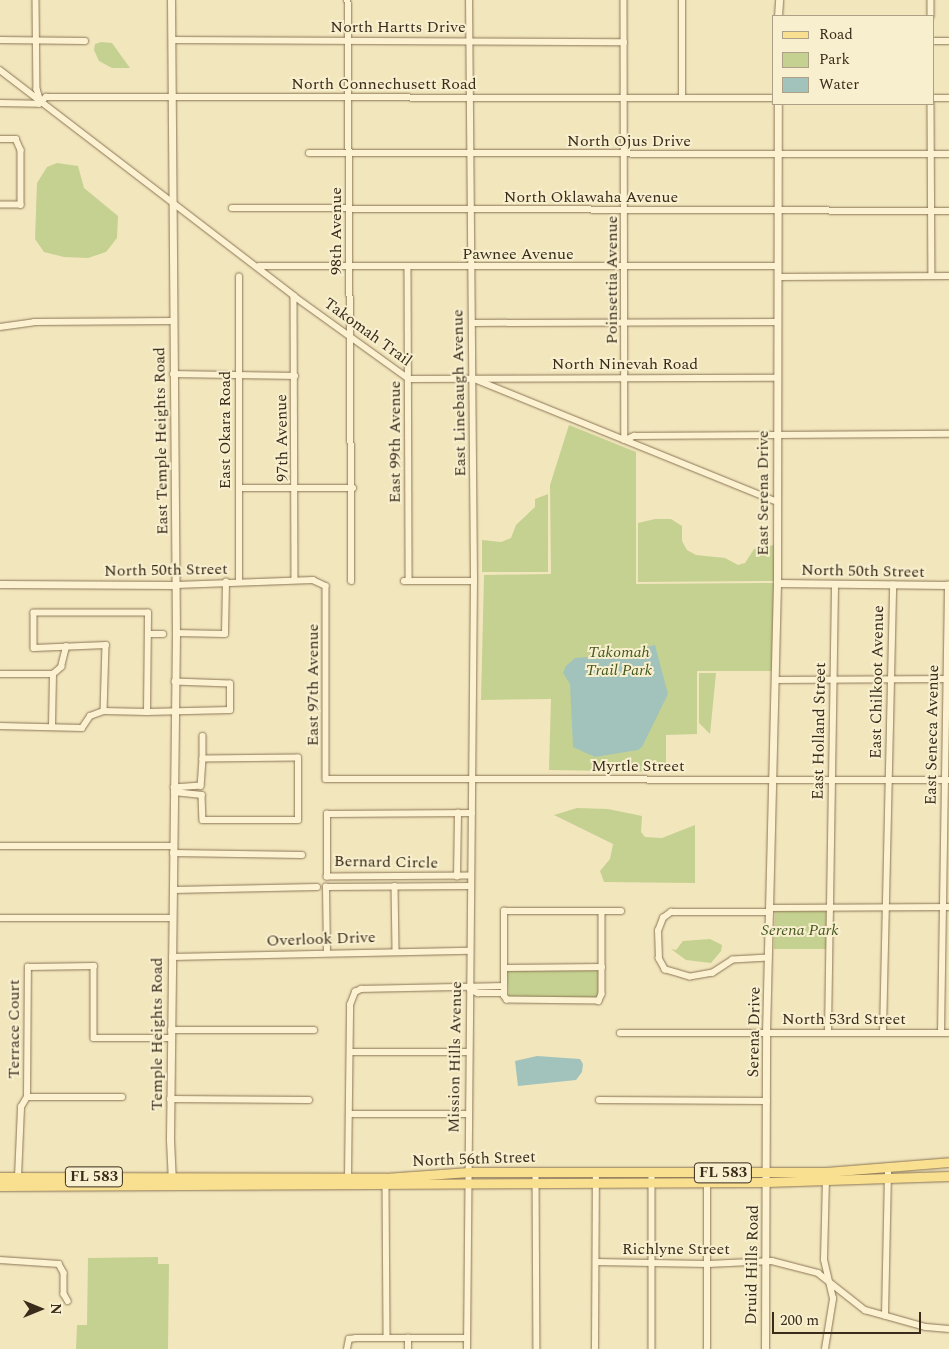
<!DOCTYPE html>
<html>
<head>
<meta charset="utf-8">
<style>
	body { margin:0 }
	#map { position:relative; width:949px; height:1349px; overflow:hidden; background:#f2e6bd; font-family:Spectral,serif }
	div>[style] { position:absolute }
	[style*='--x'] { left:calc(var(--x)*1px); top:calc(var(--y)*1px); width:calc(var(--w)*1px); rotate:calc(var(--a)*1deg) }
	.green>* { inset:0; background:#c5d190 }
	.water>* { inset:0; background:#a1c3bb }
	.roads { filter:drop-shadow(0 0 1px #8b7555) drop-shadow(0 0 1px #8b7555) }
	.minor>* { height:5.5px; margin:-2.75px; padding:0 2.75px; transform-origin:2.75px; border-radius:2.75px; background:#fcf2d1 }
	.tertiary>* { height:7px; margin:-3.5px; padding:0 3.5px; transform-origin:3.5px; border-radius:3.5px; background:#fcf2d1 }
	.primary>* { height:9px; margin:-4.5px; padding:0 4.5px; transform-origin:4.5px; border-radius:4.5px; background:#f9e091 }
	span { translate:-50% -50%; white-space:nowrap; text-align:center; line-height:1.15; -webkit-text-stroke:4px #f8efce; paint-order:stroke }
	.shield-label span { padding:1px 4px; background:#f8efce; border:1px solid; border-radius:4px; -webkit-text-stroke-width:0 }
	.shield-label { font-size:15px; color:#392c1b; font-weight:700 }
	.street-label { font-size:16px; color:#392c1b }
	.park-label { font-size:16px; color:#46581f; font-style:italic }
	.legend { position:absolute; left:772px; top:15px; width:162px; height:90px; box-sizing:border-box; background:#f8efce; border:1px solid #aca186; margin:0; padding:6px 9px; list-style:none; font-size:15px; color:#392c1b }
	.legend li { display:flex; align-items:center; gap:10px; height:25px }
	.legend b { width:25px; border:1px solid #aca186 }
	.north { position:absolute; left:15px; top:1284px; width:50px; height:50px; -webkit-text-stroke:4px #f8efce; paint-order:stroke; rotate:90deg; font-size:14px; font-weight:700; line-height:20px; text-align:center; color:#392c1b }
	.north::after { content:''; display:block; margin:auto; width:18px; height:22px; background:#392c1b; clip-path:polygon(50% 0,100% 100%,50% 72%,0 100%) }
	.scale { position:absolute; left:772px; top:1312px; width:149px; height:22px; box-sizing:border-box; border:2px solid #392c1b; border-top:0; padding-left:6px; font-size:15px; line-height:18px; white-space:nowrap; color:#392c1b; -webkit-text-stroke:4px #f8efce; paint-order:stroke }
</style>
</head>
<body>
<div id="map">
	<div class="green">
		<div style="clip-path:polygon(101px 42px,112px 43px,130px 68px,112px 68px,99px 61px,94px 50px,95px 44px)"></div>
		<div style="clip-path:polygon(57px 163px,78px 166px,84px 188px,118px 216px,117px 238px,106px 252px,88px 258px,64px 257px,44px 252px,35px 239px,37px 183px,47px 167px)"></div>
		<div style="clip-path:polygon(569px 425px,636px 452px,636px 584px,774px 583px,772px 671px,697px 671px,697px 734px,666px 735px,666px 772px,549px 770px,551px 699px,481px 700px,484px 575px,551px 574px,550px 485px)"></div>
		<div style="clip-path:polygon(548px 494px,548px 572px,482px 572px,482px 540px,501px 542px,511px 538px,516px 525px,535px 507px,535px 499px)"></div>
		<div style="clip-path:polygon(655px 519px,671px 519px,682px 526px,682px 541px,687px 550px,696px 555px,725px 558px,738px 565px,745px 563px,754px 549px,774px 545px,774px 581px,638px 582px,638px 523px)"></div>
		<div style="clip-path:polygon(699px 673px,716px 673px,710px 734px,699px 723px)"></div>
		<div style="clip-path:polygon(577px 808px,608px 809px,642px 816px,641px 832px,645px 837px,662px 838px,695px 825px,695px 883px,604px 882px,600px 871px,610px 859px,613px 844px,554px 815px)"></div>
		<div style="clip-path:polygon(775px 911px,826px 911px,826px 949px,774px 949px)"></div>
		<div style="clip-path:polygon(710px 939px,722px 945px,721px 951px,711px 963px,686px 960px,671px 949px,676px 950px,683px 941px)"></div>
		<div style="clip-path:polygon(507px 971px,598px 971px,598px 999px,509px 998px)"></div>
		<div style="clip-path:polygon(158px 1257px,158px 1264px,169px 1264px,168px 1349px,76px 1349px,77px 1325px,87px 1325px,88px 1258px)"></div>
	</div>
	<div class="water">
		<div style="clip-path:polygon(655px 645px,668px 694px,642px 747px,638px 750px,595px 757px,573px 747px,570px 684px,563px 673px,566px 666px,575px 658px,615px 655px)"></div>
		<div style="clip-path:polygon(537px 1056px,580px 1059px,583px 1064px,582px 1072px,576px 1080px,518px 1086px,515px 1061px)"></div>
	</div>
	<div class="roads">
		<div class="minor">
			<div style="--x:36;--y:0;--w:89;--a:89.4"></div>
			<div style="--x:37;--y:89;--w:10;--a:73"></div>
			<div style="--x:348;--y:0;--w:581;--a:89.61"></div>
			<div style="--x:624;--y:0;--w:440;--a:89.9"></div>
			<div style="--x:625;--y:440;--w:10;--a:-24"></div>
			<div style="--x:634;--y:436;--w:315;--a:-0.4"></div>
			<div style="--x:931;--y:0;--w:16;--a:90"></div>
			<div style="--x:0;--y:40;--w:85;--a:0.7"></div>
			<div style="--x:172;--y:40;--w:452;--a:0.3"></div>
			<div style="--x:933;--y:41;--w:16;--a:0"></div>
			<div style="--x:0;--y:70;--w:371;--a:37.5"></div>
			<div style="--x:294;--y:296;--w:142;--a:35.8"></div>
			<div style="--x:409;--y:379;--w:368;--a:-0.2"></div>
			<div style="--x:682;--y:98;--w:98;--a:-90"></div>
			<div style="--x:933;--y:98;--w:16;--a:0"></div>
			<div style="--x:0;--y:103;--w:39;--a:1"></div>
			<div style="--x:39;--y:104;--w:10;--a:-45"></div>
			<div style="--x:46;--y:97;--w:727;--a:0.08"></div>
			<div style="--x:931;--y:104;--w:172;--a:89.7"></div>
			<div style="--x:0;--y:139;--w:16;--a:0"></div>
			<div style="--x:16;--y:139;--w:12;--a:66"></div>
			<div style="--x:21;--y:150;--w:55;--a:90"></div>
			<div style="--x:21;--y:205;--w:21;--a:180"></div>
			<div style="--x:309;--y:153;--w:640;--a:0.09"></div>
			<div style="--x:232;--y:208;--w:717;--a:0.24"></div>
			<div style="--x:259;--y:266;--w:519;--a:0"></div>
			<div style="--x:408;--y:267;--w:314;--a:89.8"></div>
			<div style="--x:778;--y:277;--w:171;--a:-0.3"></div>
			<div style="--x:294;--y:296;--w:284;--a:89.8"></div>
			<div style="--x:472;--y:323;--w:306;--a:-0.2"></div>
			<div style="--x:0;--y:327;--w:34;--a:-8"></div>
			<div style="--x:34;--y:322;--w:139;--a:-0.4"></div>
			<div style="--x:173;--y:374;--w:122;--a:0.9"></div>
			<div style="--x:477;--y:380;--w:324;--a:22.1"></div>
			<div style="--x:239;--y:488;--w:114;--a:0"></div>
			<div style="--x:404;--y:581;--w:70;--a:0"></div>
			<div style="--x:239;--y:582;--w:305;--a:-90"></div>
			<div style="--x:176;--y:585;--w:137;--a:-2.1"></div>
			<div style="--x:313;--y:580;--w:14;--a:25"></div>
			<div style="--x:326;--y:586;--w:193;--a:90"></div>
			<div style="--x:326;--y:779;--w:623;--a:0.09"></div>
			<div style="--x:176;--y:633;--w:49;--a:1.2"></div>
			<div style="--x:225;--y:634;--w:52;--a:-88.9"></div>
			<div style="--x:148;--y:634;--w:15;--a:0"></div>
			<div style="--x:0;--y:674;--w:53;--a:0"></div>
			<div style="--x:53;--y:674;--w:11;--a:-41"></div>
			<div style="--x:61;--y:667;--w:21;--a:-76"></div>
			<div style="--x:775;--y:680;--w:173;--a:-0.3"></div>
			<div style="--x:147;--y:712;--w:83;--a:-1.4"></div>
			<div style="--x:230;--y:710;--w:26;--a:-90"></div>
			<div style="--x:230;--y:684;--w:55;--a:-177.9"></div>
			<div style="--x:0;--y:726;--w:82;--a:1.4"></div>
			<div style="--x:82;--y:728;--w:14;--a:-56"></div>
			<div style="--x:90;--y:716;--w:15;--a:-20"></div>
			<div style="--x:104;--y:711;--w:43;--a:1.3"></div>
			<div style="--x:147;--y:712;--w:99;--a:-89.4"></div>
			<div style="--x:148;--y:613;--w:114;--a:180"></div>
			<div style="--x:34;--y:613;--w:35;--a:90"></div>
			<div style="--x:34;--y:648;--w:72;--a:-2.4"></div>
			<div style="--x:106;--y:645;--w:66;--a:91.7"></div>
			<div style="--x:52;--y:726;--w:52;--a:-88.9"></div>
			<div style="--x:203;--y:736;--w:23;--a:90"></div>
			<div style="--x:174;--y:792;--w:28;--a:6"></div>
			<div style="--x:202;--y:795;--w:25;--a:88"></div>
			<div style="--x:203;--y:820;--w:95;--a:0"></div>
			<div style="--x:298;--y:820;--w:62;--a:-90"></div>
			<div style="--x:298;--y:758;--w:95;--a:179.4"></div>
			<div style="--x:203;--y:759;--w:27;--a:94"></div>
			<div style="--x:201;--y:786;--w:27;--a:176"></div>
			<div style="--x:0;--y:846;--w:173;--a:0"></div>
			<div style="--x:173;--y:853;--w:129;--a:0.9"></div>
			<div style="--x:470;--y:876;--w:143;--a:179.6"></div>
			<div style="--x:327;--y:877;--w:63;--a:-90"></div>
			<div style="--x:327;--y:814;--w:145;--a:-0.4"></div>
			<div style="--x:457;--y:877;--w:64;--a:-89.1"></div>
			<div style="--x:395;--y:886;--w:64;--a:89.1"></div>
			<div style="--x:173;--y:890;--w:144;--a:-1.2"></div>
			<div style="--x:770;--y:908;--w:179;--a:-0.3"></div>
			<div style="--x:602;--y:911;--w:83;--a:90"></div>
			<div style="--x:602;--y:994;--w:8;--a:113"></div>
			<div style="--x:599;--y:1001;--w:92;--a:-179.4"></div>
			<div style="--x:507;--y:1000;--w:5;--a:-127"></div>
			<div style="--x:504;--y:996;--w:85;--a:-90"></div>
			<div style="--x:504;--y:911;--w:117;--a:0"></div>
			<div style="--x:0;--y:918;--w:172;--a:0"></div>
			<div style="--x:327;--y:952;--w:65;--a:-90.9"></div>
			<div style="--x:326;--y:887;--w:145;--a:-0.4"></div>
			<div style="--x:172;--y:957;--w:298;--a:-1.2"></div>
			<div style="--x:769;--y:958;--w:36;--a:177"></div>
			<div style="--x:733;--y:960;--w:24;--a:147"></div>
			<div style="--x:713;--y:973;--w:23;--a:170"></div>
			<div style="--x:690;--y:977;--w:26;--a:-164"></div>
			<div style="--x:665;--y:970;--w:13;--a:-119"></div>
			<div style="--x:659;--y:959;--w:28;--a:-92"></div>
			<div style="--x:658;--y:931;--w:14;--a:-69"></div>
			<div style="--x:663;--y:918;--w:10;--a:-37"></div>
			<div style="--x:671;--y:912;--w:99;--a:0"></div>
			<div style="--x:504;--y:968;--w:98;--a:-0.6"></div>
			<div style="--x:470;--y:989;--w:9;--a:27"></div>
			<div style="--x:478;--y:993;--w:26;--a:0"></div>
			<div style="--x:171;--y:1030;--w:143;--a:0"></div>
			<div style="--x:620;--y:1033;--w:329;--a:0"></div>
			<div style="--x:828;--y:1033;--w:448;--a:-89.1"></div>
			<div style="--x:883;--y:1033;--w:448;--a:-88.7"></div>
			<div style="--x:941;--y:1033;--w:448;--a:-89.1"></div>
			<div style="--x:350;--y:1052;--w:118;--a:0"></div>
			<div style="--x:27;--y:1097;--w:95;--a:0"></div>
			<div style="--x:170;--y:1099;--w:139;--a:0.4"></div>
			<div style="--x:599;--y:1100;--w:168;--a:0.3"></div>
			<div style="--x:349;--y:1114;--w:119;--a:0"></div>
			<div style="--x:536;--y:1172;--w:177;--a:89.7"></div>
			<div style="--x:652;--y:1172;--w:177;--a:90"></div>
			<div style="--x:18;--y:1177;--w:70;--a:-87.5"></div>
			<div style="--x:21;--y:1107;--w:12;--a:-59"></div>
			<div style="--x:27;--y:1097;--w:130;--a:-89.6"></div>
			<div style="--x:28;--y:967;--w:66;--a:-0.9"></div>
			<div style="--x:94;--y:966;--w:72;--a:90"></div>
			<div style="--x:94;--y:1038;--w:77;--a:0"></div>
			<div style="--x:348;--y:1177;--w:172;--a:-89.3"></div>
			<div style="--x:350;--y:1005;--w:14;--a:-69"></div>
			<div style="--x:355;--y:992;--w:7;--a:-27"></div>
			<div style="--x:361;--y:989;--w:142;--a:-1.2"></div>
			<div style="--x:386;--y:1186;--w:152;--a:89.6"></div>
			<div style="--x:0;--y:1260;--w:59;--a:3.9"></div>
			<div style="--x:59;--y:1264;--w:10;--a:61"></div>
			<div style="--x:64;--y:1273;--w:21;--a:90"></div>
			<div style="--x:64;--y:1294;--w:8;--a:60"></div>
			<div style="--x:596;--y:1262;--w:112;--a:1"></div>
			<div style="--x:708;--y:1264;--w:64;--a:-2.7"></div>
			<div style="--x:772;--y:1261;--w:48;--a:14.6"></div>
			<div style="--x:818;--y:1273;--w:60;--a:38.2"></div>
			<div style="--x:865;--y:1310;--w:63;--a:15.6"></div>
			<div style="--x:926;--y:1327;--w:23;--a:5"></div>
			<div style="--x:885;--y:1316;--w:149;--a:-88.8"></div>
			<div style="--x:347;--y:1349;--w:10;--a:-79"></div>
			<div style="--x:349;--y:1339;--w:7;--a:-8"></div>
			<div style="--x:356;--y:1338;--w:111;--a:0"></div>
			<div style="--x:408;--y:1349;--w:11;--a:-90"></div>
			<div style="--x:467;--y:1349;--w:768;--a:-89.48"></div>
			<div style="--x:474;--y:581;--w:581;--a:-90.49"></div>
			<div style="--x:595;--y:1349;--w:177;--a:-89.7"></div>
			<div style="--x:707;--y:1349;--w:168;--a:-90"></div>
			<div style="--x:825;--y:1349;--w:51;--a:-80.9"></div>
			<div style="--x:833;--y:1299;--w:40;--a:-103"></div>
			<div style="--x:824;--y:1260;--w:81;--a:-88.6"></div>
		</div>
		<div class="tertiary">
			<div style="--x:171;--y:0;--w:633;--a:89.55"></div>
			<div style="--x:176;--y:633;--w:507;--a:90.68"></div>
			<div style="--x:170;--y:1140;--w:42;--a:87.3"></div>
			<div style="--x:778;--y:16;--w:16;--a:-86"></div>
			<div style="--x:777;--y:583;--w:172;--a:0.7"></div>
			<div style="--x:0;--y:584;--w:176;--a:0.3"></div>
			<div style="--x:765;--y:1349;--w:316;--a:-89.8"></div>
			<div style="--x:766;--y:1033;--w:450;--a:-88.6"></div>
			<div style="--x:777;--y:583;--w:479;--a:-89.9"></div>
		</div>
		<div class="primary">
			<div style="--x:0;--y:1177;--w:385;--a:0.1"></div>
			<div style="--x:385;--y:1178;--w:84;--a:-4.1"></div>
			<div style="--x:469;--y:1172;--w:357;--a:0"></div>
			<div style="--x:826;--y:1172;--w:123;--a:-4.6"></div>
			<div style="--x:0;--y:1186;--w:767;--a:-0.3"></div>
			<div style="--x:767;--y:1182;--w:182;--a:-1.9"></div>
		</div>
	</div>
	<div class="shield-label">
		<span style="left:723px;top:1173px">FL 583</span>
		<span style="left:94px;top:1177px">FL 583</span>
	</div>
	<div class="street-label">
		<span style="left:398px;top:27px">North Hartts Drive</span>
		<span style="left:384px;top:84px">North Connechusett Road</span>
		<span style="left:629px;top:141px">North Ojus Drive</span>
		<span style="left:591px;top:197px">North Oklawaha Avenue</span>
		<span style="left:336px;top:231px;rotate:-90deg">98th Avenue</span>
		<span style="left:518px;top:254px">Pawnee Avenue</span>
		<span style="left:612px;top:280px;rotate:-90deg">Poinsettia Avenue</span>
		<span style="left:368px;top:332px;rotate:36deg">Takomah Trail</span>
		<span style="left:625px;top:364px">North Ninevah Road</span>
		<span style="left:459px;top:393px;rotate:-91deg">East Linebaugh Avenue</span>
		<span style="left:225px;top:430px;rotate:-90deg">East Okara Road</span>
		<span style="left:282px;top:438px;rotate:-91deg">97th Avenue</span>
		<span style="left:161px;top:441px;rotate:-91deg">East Temple Heights Road</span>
		<span style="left:395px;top:442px;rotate:-90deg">East 99th Avenue</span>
		<span style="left:763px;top:493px;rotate:-90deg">East Serena Drive</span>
		<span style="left:166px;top:570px;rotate:-1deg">North 50th Street</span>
		<span style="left:863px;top:571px;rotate:1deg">North 50th Street</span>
		<span style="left:877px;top:682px;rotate:-89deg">East Chilkoot Avenue</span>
		<span style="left:313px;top:685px;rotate:-90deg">East 97th Avenue</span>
		<span style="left:819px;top:731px;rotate:-89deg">East Holland Street</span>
		<span style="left:932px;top:735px;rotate:-89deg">East Seneca Avenue</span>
		<span style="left:638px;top:766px">Myrtle Street</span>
		<span style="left:386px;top:862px;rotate:1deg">Bernard Circle</span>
		<span style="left:321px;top:939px;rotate:-2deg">Overlook Drive</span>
		<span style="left:844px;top:1019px">North 53rd Street</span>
		<span style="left:14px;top:1029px;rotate:-90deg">Terrace Court</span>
		<span style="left:754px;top:1032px;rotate:-89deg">Serena Drive</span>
		<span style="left:157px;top:1034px;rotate:-90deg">Temple Heights Road</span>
		<span style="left:455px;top:1057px;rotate:-89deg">Mission Hills Avenue</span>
		<span style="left:474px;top:1159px;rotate:-2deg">North 56th Street</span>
		<span style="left:676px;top:1249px">Richlyne Street</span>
		<span style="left:752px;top:1265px;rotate:-89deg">Druid Hills Road</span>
	</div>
	<div class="park-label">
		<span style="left:619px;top:661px">Takomah<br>Trail Park</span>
		<span style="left:800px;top:930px">Serena Park</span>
	</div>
	<ul class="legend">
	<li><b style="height:6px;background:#f9e091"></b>Road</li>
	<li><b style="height:14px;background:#c5d190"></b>Park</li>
	<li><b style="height:14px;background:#a1c3bb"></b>Water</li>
	</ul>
	<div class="north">N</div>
	<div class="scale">200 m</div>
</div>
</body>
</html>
